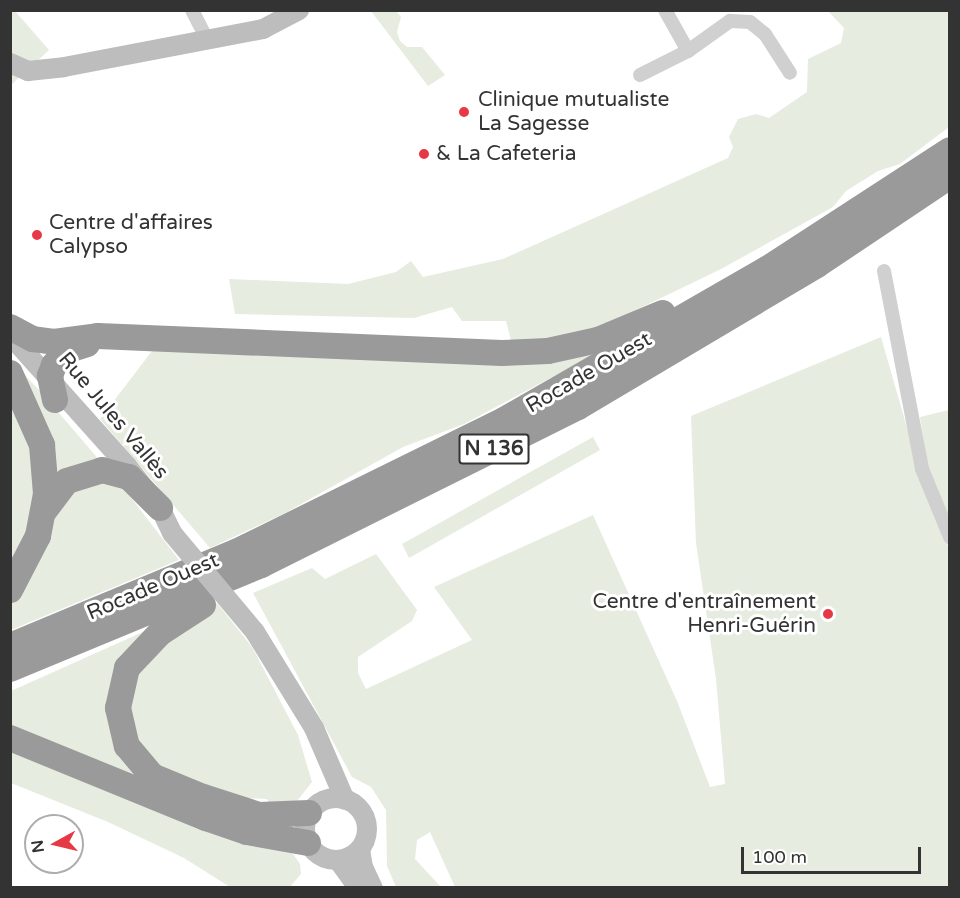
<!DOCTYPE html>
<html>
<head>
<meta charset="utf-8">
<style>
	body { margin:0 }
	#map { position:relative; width:960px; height:898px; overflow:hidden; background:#fff; font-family:"Varela Round",sans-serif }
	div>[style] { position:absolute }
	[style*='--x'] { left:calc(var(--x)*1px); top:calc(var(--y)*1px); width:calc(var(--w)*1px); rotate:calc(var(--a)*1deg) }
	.green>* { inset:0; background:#e6ecdf }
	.street>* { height:14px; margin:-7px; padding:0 7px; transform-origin:7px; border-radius:7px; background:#d0d0d0 }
	.secondary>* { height:20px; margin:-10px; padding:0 10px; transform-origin:10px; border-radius:10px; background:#bdbdbd }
	.secondary>.ring { margin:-10px; padding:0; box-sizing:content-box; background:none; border:20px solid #bdbdbd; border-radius:50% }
	.highway>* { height:26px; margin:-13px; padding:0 13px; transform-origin:13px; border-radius:13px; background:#9a9a9a }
	.secondary-bridge>* { height:20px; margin:-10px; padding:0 10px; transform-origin:10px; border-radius:10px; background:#bdbdbd }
	.dots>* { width:16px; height:16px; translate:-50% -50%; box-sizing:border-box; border:3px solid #fff; border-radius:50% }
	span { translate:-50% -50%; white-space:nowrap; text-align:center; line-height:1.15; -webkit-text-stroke:6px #fff; paint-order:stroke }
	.shield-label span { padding:2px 4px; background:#fff; border:2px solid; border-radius:4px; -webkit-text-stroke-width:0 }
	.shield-label { font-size:20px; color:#333; font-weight:700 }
	.poi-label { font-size:21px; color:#333 }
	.left { translate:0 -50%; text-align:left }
	.right { translate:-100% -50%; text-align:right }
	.street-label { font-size:21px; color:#333 }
	.frame { position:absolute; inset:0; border:12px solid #333; pointer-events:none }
	.north { position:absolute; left:24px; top:814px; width:60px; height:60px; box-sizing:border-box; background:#fff; border:2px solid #adadad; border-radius:50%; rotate:262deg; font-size:16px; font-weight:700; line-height:24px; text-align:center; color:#333 }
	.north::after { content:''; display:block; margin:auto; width:21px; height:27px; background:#e63946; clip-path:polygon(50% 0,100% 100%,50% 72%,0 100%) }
	.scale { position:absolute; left:741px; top:847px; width:180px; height:27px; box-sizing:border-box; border:3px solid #333; border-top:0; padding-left:8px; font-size:18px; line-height:21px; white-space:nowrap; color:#333; -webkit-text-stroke:4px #fff; paint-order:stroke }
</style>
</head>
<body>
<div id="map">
	<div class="green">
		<div style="clip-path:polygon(11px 11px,15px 11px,49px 50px,11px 85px)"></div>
		<div style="clip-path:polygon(371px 11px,396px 11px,401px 17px,397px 32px,400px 41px,407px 47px,422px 47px,445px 75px,428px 86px)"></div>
		<div style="clip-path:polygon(828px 11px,949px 11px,949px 127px,900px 164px,878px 171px,846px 191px,833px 207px,721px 269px,603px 326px,573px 336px,512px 344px,506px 321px,462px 321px,452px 307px,414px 318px,235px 314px,229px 279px,348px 284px,396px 272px,411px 261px,423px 277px,503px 259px,728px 158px,733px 147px,729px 137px,738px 119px,756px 114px,769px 118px,807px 92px,808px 59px,841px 43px,844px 28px)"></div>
		<div style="clip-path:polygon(881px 337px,923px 484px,949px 549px,949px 887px,455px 887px,430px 832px,417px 840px,415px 859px,441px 887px,396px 887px,387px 866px,386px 810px,371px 787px,352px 777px,253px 593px,312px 568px,325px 579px,376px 554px,417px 610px,412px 621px,358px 657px,358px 673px,366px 689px,472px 640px,434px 587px,593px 515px,677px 701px,710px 787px,725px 784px,716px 679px,696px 543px,691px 416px)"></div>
		<div style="clip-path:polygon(603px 350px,464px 424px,403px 447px,285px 513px,210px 548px,100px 419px,152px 351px)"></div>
		<div style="clip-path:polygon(18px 368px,41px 392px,101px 462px,52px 489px)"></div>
		<div style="clip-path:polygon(10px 387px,32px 442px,36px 511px,10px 565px)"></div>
		<div style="clip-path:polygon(949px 400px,949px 530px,930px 484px,920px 417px,949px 410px)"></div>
		<div style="clip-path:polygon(593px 437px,600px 450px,409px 558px,402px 544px)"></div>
		<div style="clip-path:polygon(90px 480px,122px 486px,179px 560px,11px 630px,10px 602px,61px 498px)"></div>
		<div style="clip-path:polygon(217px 603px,252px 647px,298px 735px,312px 782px,293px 806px,271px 806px,267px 799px,230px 797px,149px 762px,129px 730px,131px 681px,180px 627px)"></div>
		<div style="clip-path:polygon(163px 623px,117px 677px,153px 783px,11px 734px,11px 691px)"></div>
		<div style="clip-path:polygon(10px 751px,270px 844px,293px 854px,300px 864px,301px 874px,290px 887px,230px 887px,184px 858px,108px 822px,11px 783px)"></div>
	</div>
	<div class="street">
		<div style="--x:192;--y:10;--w:33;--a:63"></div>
		<div style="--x:665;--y:10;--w:47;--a:60.7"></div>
		<div style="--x:640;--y:75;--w:54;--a:-26.6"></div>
		<div style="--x:688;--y:51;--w:52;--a:-35.5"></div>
		<div style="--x:730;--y:21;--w:20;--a:3"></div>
		<div style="--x:750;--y:22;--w:19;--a:39"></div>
		<div style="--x:765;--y:34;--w:46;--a:57.3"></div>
		<div style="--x:884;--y:271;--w:202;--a:79.1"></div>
		<div style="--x:922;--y:469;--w:74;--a:67.6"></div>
	</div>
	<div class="secondary">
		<div style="--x:10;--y:63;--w:20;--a:24"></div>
		<div style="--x:28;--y:71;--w:36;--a:-6"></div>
		<div style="--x:64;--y:67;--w:203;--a:-10.8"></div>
		<div style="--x:263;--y:29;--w:41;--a:-27.8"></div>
		<div style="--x:10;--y:335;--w:176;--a:48.2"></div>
		<div style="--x:127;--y:466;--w:53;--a:51.8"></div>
		<div style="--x:160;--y:508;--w:28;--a:64"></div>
		<div style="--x:255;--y:632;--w:113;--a:58.4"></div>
		<div style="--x:314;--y:728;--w:78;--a:66.7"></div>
		<div class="ring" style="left:305px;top:798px;width:42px;height:42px"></div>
		<div style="--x:360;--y:849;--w:18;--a:81"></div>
		<div style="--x:363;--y:867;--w:23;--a:65"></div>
		<div style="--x:338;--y:860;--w:34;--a:54"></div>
	</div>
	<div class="highway">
		<div style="--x:10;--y:327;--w:26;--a:28"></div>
		<div style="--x:33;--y:339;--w:21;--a:8"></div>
		<div style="--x:54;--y:342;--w:44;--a:-7.8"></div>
		<div style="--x:98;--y:336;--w:404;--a:2.4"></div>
		<div style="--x:502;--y:353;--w:46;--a:-2.5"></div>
		<div style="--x:548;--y:351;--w:51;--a:-12.4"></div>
		<div style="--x:598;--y:340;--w:70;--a:-22.6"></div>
		<div style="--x:10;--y:373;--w:79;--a:66"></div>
		<div style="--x:42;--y:445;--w:49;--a:85.3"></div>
		<div style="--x:46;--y:494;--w:43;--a:100.8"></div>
		<div style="--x:38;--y:536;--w:61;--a:117.4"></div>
		<div style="--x:55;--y:400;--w:25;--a:-102"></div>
		<div style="--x:50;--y:376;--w:12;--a:-70"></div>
		<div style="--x:54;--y:365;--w:21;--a:-45"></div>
		<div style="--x:69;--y:350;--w:19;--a:-18"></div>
		<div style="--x:45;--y:510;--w:36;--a:-53"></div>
		<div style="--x:67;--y:481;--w:37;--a:-17"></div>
		<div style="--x:102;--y:470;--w:28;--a:15"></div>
		<div style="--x:129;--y:477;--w:44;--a:45"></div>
		<div style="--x:203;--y:605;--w:51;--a:146.9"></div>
		<div style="--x:160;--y:633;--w:48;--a:133.3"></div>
		<div style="--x:127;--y:668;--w:41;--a:102.7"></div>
		<div style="--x:118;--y:708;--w:39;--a:77"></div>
		<div style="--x:127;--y:746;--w:39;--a:50"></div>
		<div style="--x:152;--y:776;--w:55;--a:22.4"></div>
		<div style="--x:203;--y:797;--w:59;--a:17.8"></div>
		<div style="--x:259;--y:815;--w:50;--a:-2.3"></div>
		<div style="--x:10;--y:646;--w:245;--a:-22.6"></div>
		<div style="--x:236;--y:552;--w:299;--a:-26.2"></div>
		<div style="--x:504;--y:420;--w:303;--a:-29.9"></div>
		<div style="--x:767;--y:269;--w:218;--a:-33"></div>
		<div style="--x:10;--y:669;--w:272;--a:-22.5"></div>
		<div style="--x:261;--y:565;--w:354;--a:-26.5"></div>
		<div style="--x:578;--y:407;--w:278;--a:-30.7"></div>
		<div style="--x:817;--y:265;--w:160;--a:-33.8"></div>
		<div style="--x:10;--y:738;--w:212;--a:22.2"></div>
		<div style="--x:206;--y:818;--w:43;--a:18.9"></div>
		<div style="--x:247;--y:832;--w:62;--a:10.2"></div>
	</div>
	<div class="secondary-bridge">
		<div style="--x:172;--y:533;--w:129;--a:50"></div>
	</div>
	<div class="dots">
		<div style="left:464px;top:112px;background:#e63946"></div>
		<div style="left:424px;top:154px;background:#e63946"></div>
		<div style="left:37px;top:235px;background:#e63946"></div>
		<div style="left:828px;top:614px;background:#e63946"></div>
	</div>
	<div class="shield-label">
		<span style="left:494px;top:449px">N 136</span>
	</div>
	<div class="poi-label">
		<span class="left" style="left:478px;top:112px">Clinique mutualiste<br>La Sagesse</span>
		<span class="left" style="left:436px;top:154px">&amp; La Cafeteria</span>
		<span class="left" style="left:49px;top:235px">Centre d'affaires<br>Calypso</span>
		<span class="right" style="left:816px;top:614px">Centre d'entraînement<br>Henri-Guérin</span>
	</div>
	<div class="street-label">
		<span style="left:589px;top:373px;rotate:-30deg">Rocade Ouest</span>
		<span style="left:113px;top:416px;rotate:50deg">Rue Jules Vallès</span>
		<span style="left:153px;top:587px;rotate:-23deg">Rocade Ouest</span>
	</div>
	<div class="frame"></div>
	<div class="north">N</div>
	<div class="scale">100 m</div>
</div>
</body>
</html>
